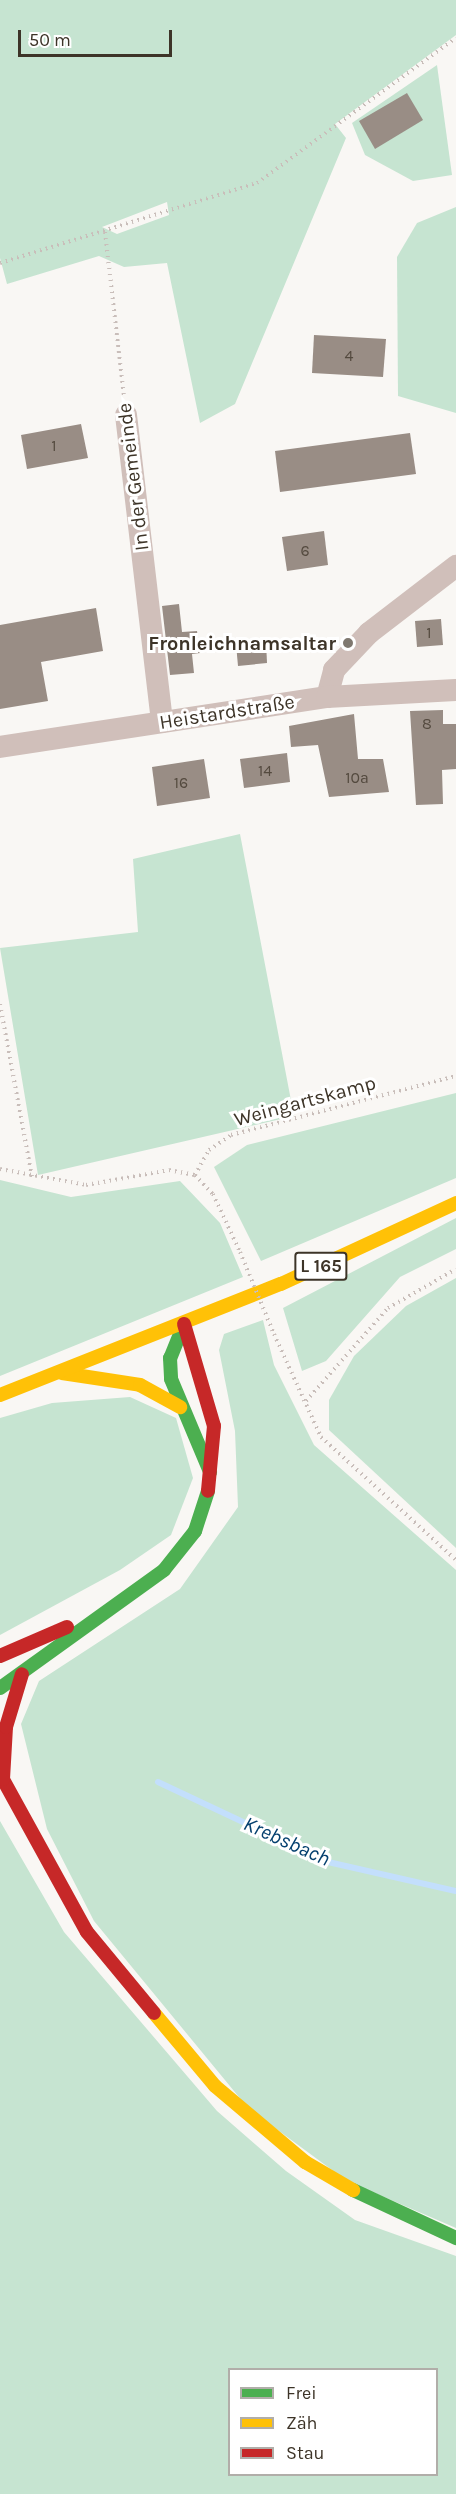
<!DOCTYPE html>
<html>
<head>
<meta charset="utf-8">
<style>
	body { margin:0 }
	#map { position:relative; width:456px; height:2494px; overflow:hidden; background:#f9f7f4; font-family:Karla,sans-serif }
	div>[style] { position:absolute }
	[style*='--x'] { left:calc(var(--x)*1px); top:calc(var(--y)*1px); width:calc(var(--w)*1px); rotate:calc(var(--a)*1deg) }
	.green>* { inset:0; background:#c6e4d1 }
	.stream>* { height:6px; margin:-3px; padding:0 3px; transform-origin:3px; border-radius:3px; background:#c3dffc }
	.building>* { inset:0; background:#998d85 }
	.path>* { height:4px; margin-top:-2px; transform-origin:0; background:repeating-linear-gradient(90deg,#c9beba 0 1.5px,transparent 0 6px) }
	.street>* { height:22px; margin:-11px; padding:0 11px; transform-origin:11px; border-radius:11px; background:#d0bfba }
	.fast>* { height:14px; margin:-7px; padding:0 7px; transform-origin:7px; border-radius:7px; background:#4caf50 }
	.slow>* { height:14px; margin:-7px; padding:0 7px; transform-origin:7px; border-radius:7px; background:#ffc107 }
	.jam>* { height:14px; margin:-7px; padding:0 7px; transform-origin:7px; border-radius:7px; background:#c62828 }
	.path-bridge>* { height:4px; margin-top:-2px; transform-origin:0; background:repeating-linear-gradient(90deg,#c9beba 0 1.5px,transparent 0 6px) }
	.dots>* { width:16px; height:16px; translate:-50% -50%; box-sizing:border-box; border:3px solid #fff; border-radius:50% }
	span { translate:-50% -50%; white-space:nowrap; text-align:center; line-height:1.15; -webkit-text-stroke:6px #fff; paint-order:stroke }
	.number-label { font-size:16px; color:#544a3f }
	.number-label span { -webkit-text-stroke-width:0 }
	.shield-label span { padding:2px 4px; background:#fff; border:2px solid; border-radius:4px; -webkit-text-stroke-width:0 }
	.shield-label { font-size:18px; color:#3d3428; font-weight:700 }
	.street-label { font-size:20px; color:#3d3428 }
	.poi-label { font-size:20px; color:#3d3428; font-weight:700 }
	.right { translate:-100% -50%; text-align:right }
	.water-label { font-size:21px; color:#05406f; font-style:italic }
	.legend { position:absolute; left:228px; top:2368px; width:210px; height:108px; box-sizing:border-box; background:#fff; border:2px solid #b1aea9; margin:0; padding:8px 10px; list-style:none; font-size:18px; color:#3d3428 }
	.legend li { display:flex; align-items:center; gap:12px; height:30px }
	.legend b { width:30px; border:2px solid #b1aea9 }
	.scale { position:absolute; left:18px; top:30px; width:154px; height:27px; box-sizing:border-box; border:3px solid #3d3428; border-top:0; padding-left:8px; font-size:18px; line-height:21px; white-space:nowrap; color:#3d3428; -webkit-text-stroke:4px #fff; paint-order:stroke }
</style>
</head>
<body>
<div id="map">
	<div class="green">
		<div style="clip-path:polygon(evenodd,0 0,456px 0,456px 35px,335px 124px,346px 138px,235px 404px,200px 423px,167px 263px,124px 267px,99px 256px,7px 284px,0 258px,0 0,167px 202px,169px 215px,117px 234px,102px 227px,167px 202px)"></div>
		<div style="clip-path:polygon(437px 65px,452px 175px,413px 181px,365px 155px,352px 123px)"></div>
		<div style="clip-path:polygon(456px 207px,456px 413px,398px 396px,397px 257px,417px 223px)"></div>
		<div style="clip-path:polygon(240px 834px,294px 1116px,38px 1175px,0 948px,138px 932px,133px 859px)"></div>
		<div style="clip-path:polygon(456px 1093px,456px 1178px,261px 1261px,214px 1167px,247px 1145px)"></div>
		<div style="clip-path:polygon(0 1180px,71px 1197px,180px 1181px,220px 1223px,243px 1277px,0 1376px)"></div>
		<div style="clip-path:polygon(456px 1218px,456px 1249px,400px 1277px,326px 1361px,302px 1371px,283px 1308px)"></div>
		<div style="clip-path:polygon(456px 1278px,456px 1548px,329px 1430px,329px 1400px,354px 1356px,406px 1306px)"></div>
		<div style="clip-path:polygon(263px 1320px,274px 1365px,314px 1445px,456px 1570px,456px 2228px,347px 2181px,248px 2108px,94px 1921px,47px 1829px,21px 1724px,39px 1681px,180px 1589px,238px 1507px,235px 1431px,219px 1350px,224px 1334px)"></div>
		<div style="clip-path:polygon(130px 1397px,176px 1418px,193px 1478px,171px 1535px,120px 1570px,0 1635px,0 1418px,52px 1403px)"></div>
		<div style="clip-path:polygon(evenodd,0 1821px,64px 1932px,217px 2111px,286px 2171px,355px 2220px,456px 2256px,456px 2494px,0 2494px,0 1821px,230px 2370px,436px 2370px,436px 2474px,230px 2474px,230px 2370px)"></div>
	</div>
	<div class="stream">
		<div style="--x:158;--y:1782;--w:188;--a:25.2"></div>
		<div style="--x:328;--y:1862;--w:131;--a:12.8"></div>
	</div>
	<div class="building">
		<div style="clip-path:polygon(407px 93px,423px 120px,375px 149px,359px 121px)"></div>
		<div style="clip-path:polygon(314px 335px,386px 339px,383px 377px,312px 373px)"></div>
		<div style="clip-path:polygon(81px 424px,88px 458px,27px 469px,21px 435px)"></div>
		<div style="clip-path:polygon(410px 433px,416px 474px,280px 492px,275px 451px)"></div>
		<div style="clip-path:polygon(324px 531px,328px 565px,287px 571px,282px 537px)"></div>
		<div style="clip-path:polygon(179px 604px,182px 632px,197px 631px,200px 653px,192px 654px,194px 673px,170px 675px,162px 606px)"></div>
		<div style="clip-path:polygon(96px 608px,103px 651px,41px 662px,48px 701px,0 709px,0 625px)"></div>
		<div style="clip-path:polygon(441px 619px,443px 645px,417px 647px,415px 621px)"></div>
		<div style="clip-path:polygon(266px 641px,267px 663px,238px 666px,236px 644px)"></div>
		<div style="clip-path:polygon(443px 710px,443px 724px,456px 724px,456px 769px,442px 770px,443px 804px,416px 805px,410px 711px)"></div>
		<div style="clip-path:polygon(354px 714px,358px 759px,383px 759px,389px 792px,329px 797px,318px 745px,291px 747px,289px 726px)"></div>
		<div style="clip-path:polygon(287px 753px,290px 782px,244px 788px,240px 759px)"></div>
		<div style="clip-path:polygon(204px 759px,210px 798px,157px 806px,152px 767px)"></div>
	</div>
	<div class="path">
		<div style="--x:105;--y:232;--w:166;--a:83.4"></div>
		<div style="--x:0;--y:263;--w:269;--a:-17.3"></div>
		<div style="--x:257;--y:183;--w:246;--a:-36.1"></div>
		<div style="--x:0;--y:1004;--w:176;--a:79.5"></div>
		<div style="--x:0;--y:1169;--w:87;--a:10.5"></div>
		<div style="--x:86;--y:1185;--w:84;--a:-10.2"></div>
		<div style="--x:169;--y:1170;--w:26;--a:11"></div>
		<div style="--x:195;--y:1175;--w:29;--a:-61"></div>
		<div style="--x:209;--y:1150;--w:27;--a:-34"></div>
		<div style="--x:231;--y:1135;--w:233;--a:-14.7"></div>
		<div style="--x:195;--y:1175;--w:26;--a:47"></div>
		<div style="--x:213;--y:1194;--w:64;--a:65"></div>
		<div style="--x:274;--y:1334;--w:113;--a:65.5"></div>
		<div style="--x:321;--y:1437;--w:183;--a:42.3"></div>
		<div style="--x:306;--y:1401;--w:124;--a:-48.6"></div>
		<div style="--x:388;--y:1308;--w:78;--a:-29.8"></div>
	</div>
	<div class="street">
		<div style="--x:126;--y:415;--w:309;--a:83.3"></div>
		<div style="--x:327;--y:697;--w:28;--a:-75"></div>
		<div style="--x:334;--y:670;--w:51;--a:-46.6"></div>
		<div style="--x:369;--y:633;--w:110;--a:-37.6"></div>
		<div style="--x:0;--y:747;--w:331;--a:-8.7"></div>
		<div style="--x:327;--y:697;--w:129;--a:-3.1"></div>
	</div>
	<div class="fast">
		<div style="--x:184;--y:1324;--w:37;--a:112"></div>
		<div style="--x:170;--y:1358;--w:21;--a:87"></div>
		<div style="--x:171;--y:1379;--w:101;--a:67.2"></div>
		<div style="--x:0;--y:1688;--w:202;--a:-35.7"></div>
		<div style="--x:164;--y:1570;--w:50;--a:-51.5"></div>
		<div style="--x:195;--y:1531;--w:42;--a:-72"></div>
		<div style="--x:353;--y:2190;--w:114;--a:25"></div>
	</div>
	<div class="slow">
		<div style="--x:62;--y:1373;--w:79;--a:8.7"></div>
		<div style="--x:140;--y:1385;--w:46;--a:28.8"></div>
		<div style="--x:0;--y:1395;--w:302;--a:-21.6"></div>
		<div style="--x:281;--y:1284;--w:193;--a:-24.8"></div>
		<div style="--x:154;--y:2013;--w:95;--a:50.1"></div>
		<div style="--x:215;--y:2086;--w:118;--a:40.2"></div>
		<div style="--x:305;--y:2162;--w:56;--a:30.3"></div>
	</div>
	<div class="jam">
		<div style="--x:184;--y:1324;--w:106;--a:73.6"></div>
		<div style="--x:214;--y:1426;--w:65;--a:95.3"></div>
		<div style="--x:0;--y:1656;--w:73;--a:-23.4"></div>
		<div style="--x:0;--y:1774;--w:180;--a:61.2"></div>
		<div style="--x:87;--y:1932;--w:105;--a:50.4"></div>
		<div style="--x:3;--y:1779;--w:52;--a:-86.7"></div>
		<div style="--x:6;--y:1727;--w:55;--a:-73.2"></div>
	</div>
	<div class="path-bridge">
		<div style="--x:240;--y:1252;--w:89;--a:67.5"></div>
	</div>
	<div class="dots">
		<div style="left:348px;top:643px;background:#7f786f"></div>
	</div>
	<div class="number-label">
		<span style="left:349px;top:356px">4</span>
		<span style="left:54px;top:446px">1</span>
		<span style="left:305px;top:551px">6</span>
		<span style="left:429px;top:633px">1</span>
		<span style="left:427px;top:724px">8</span>
		<span style="left:265px;top:771px">14</span>
		<span style="left:357px;top:778px">10a</span>
		<span style="left:181px;top:783px">16</span>
	</div>
	<div class="shield-label">
		<span style="left:321px;top:1266px">L 165</span>
	</div>
	<div class="street-label">
		<span style="left:133px;top:477px;rotate:-97deg">In der Gemeinde</span>
		<span style="left:227px;top:712px;rotate:-9deg">Heistardstraße</span>
		<span style="left:305px;top:1101px;rotate:-15deg">Weingartskamp</span>
	</div>
	<div class="poi-label">
		<span class="right" style="left:336px;top:643px">Fronleichnamsaltar</span>
	</div>
	<div class="water-label">
		<span style="left:287px;top:1841px;rotate:24deg">Krebsbach</span>
	</div>
	<ul class="legend">
	<li><b style="height:8px;background:#4caf50"></b>Frei</li>
	<li><b style="height:8px;background:#ffc107"></b>Zäh</li>
	<li><b style="height:8px;background:#c62828"></b>Stau</li>
	</ul>
	<div class="scale">50 m</div>
</div>
</body>
</html>
